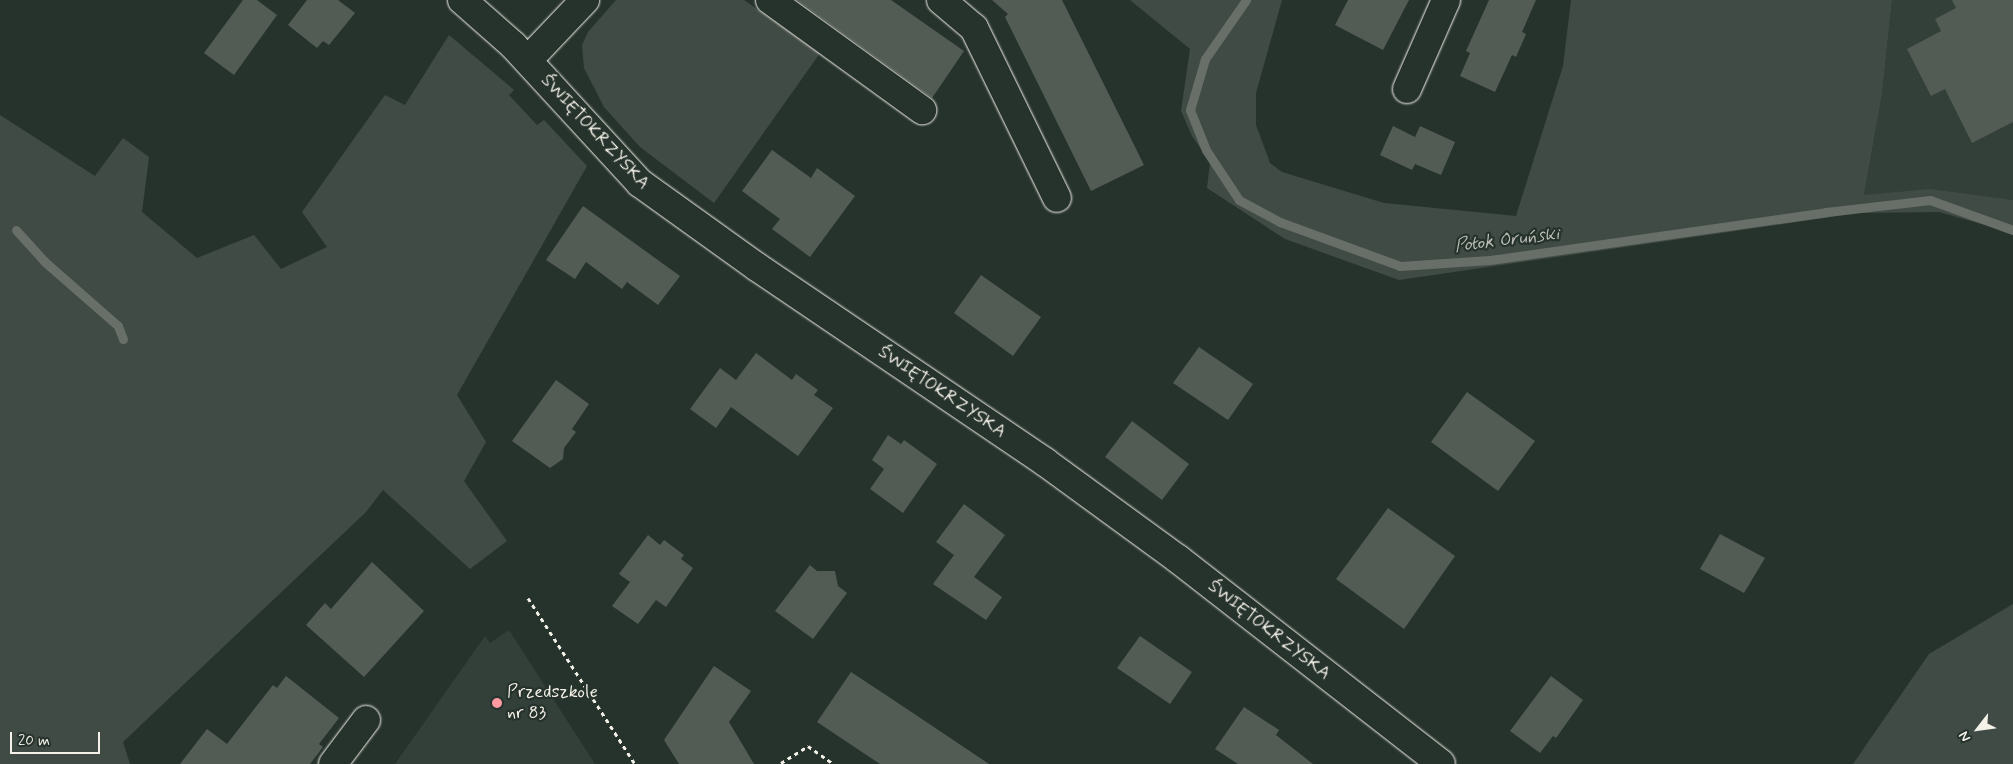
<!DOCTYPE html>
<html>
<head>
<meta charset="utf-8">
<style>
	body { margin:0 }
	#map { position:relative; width:2013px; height:764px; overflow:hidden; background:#26332d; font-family:Mynerve,sans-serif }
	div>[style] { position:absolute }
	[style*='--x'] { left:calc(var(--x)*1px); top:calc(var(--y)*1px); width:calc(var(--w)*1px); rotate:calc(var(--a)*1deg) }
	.built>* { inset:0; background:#333f39 }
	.green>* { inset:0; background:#414b45 }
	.stream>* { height:9px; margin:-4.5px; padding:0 4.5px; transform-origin:4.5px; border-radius:4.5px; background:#676f68 }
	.building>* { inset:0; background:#525c55 }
	.path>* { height:3px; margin-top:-1.5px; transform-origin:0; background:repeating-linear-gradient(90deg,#f4f1e8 0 4px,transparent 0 8px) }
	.roads { filter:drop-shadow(0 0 1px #f4f1e8) drop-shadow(0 0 1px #f4f1e8) }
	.minor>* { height:28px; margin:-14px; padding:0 14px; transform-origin:14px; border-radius:14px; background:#26332d }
	.major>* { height:28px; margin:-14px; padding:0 14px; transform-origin:14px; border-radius:14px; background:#26332d }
	.dots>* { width:14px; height:14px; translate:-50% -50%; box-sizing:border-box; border:2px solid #26332d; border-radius:50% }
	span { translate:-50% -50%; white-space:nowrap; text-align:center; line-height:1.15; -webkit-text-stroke:4.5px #26332d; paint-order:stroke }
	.street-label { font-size:18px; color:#f4f1e8 }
	.poi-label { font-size:18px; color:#f4f1e8 }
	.left { translate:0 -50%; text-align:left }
	.water-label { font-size:19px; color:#bcbdb5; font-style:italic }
	.north { position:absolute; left:1953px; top:704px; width:50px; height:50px; -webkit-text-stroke:4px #26332d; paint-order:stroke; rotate:240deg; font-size:14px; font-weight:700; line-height:20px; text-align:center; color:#f4f1e8 }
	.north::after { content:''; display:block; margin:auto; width:18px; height:22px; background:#f4f1e8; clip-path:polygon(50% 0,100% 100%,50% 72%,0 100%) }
	.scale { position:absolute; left:10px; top:732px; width:90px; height:22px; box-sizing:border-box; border:2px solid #f4f1e8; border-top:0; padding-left:6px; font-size:15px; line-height:18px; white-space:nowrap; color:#f4f1e8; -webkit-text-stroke:4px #26332d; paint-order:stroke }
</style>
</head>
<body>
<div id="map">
	<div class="built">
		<div style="clip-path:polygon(1892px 0,2013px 0,2013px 200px,1864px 195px,1882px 94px)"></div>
		<div style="clip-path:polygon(509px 630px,595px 764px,395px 764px,485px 636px,490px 643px)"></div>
	</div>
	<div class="green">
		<div style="clip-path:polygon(616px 0,744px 0,820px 53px,714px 203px,640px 147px,604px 107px,584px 68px,582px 45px,588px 32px)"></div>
		<div style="clip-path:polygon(1130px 0,1282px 0,1256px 93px,1256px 125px,1270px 163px,1282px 172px,1384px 203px,1516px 216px,1563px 66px,1571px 0,1892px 0,1882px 94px,1864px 195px,1930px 189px,2013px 200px,2013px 233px,1939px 212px,1859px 213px,1399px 280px,1285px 239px,1207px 188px,1210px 163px,1192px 136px,1181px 111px,1190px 49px)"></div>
		<div style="clip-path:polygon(449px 35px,514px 90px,509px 95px,537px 125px,544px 120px,587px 166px,457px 395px,486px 442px,464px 481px,507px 541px,470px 569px,383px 490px,366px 512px,123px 742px,130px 764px,0 764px,0 115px,95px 176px,123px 138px,149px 157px,142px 212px,197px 258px,254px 235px,281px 269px,327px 247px,302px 212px,385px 95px,405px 105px)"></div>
		<div style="clip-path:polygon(2013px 604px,2013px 764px,1853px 764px,1929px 654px)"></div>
	</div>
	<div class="stream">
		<div style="--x:1246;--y:0;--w:72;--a:124.8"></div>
		<div style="--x:1205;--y:59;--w:53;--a:106.4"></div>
		<div style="--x:1190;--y:110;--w:43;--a:68.2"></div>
		<div style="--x:1206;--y:150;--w:60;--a:56.6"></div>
		<div style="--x:1239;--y:200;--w:47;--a:28.2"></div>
		<div style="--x:1280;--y:222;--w:128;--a:20.1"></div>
		<div style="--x:1400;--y:266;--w:90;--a:-3.8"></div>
		<div style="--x:1490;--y:260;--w:339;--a:-8.1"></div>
		<div style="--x:1826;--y:212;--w:105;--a:-6.6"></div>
		<div style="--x:1930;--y:200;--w:88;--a:19.9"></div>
		<div style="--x:16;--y:230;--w:43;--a:47.8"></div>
		<div style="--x:45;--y:262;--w:97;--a:41.2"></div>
		<div style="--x:118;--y:326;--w:14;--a:69"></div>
	</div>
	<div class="building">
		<div style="clip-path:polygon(243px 0,257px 0,277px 15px,234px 75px,204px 53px)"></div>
		<div style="clip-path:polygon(307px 0,338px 0,355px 13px,329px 45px,323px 41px,317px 48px,288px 25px)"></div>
		<div style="clip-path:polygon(797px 0,891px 0,964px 51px,932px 98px)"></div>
		<div style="clip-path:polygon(992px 0,1062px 0,1144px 165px,1091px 191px,1005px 17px,1008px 14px)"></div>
		<div style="clip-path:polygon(1348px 0,1409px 0,1383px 50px,1335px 25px)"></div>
		<div style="clip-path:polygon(1489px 0,1536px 0,1522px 32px,1526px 34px,1516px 57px,1512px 55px,1495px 92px,1460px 76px,1470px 53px,1466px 51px)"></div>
		<div style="clip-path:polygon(1952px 0,2013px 0,2013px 122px,1972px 143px,1945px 89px,1931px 96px,1907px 49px,1941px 31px,1935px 19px,1956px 8px)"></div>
		<div style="clip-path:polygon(1393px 126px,1415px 137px,1420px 126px,1455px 142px,1441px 175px,1415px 164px,1412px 170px,1380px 155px)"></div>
		<div style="clip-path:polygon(772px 150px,811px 178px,817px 168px,855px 196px,810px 257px,772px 229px,780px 219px,742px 191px)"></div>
		<div style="clip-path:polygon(583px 206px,680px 276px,658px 305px,627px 282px,622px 289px,586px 262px,575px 279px,546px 260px)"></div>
		<div style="clip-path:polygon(981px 275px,1041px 317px,1013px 356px,954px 313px)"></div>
		<div style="clip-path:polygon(1199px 347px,1253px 384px,1228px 420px,1173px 383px)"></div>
		<div style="clip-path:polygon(756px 353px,792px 380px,796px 374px,818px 390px,814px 395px,833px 408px,798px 456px,731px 407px,716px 428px,690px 409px,720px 368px,736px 380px)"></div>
		<div style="clip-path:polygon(556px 380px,589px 404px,572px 429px,576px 432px,564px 448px,563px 459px,550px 468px,512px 441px)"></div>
		<div style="clip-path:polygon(1467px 392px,1535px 441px,1498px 491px,1431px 442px)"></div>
		<div style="clip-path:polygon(1132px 421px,1189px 464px,1162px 500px,1105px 457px)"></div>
		<div style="clip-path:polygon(888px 435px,901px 444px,904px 440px,937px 464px,903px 513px,870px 489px,884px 469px,872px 460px)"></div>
		<div style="clip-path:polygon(964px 504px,1005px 535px,974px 577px,1002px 597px,986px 620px,933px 584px,954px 555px,936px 542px)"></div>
		<div style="clip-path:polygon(1388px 508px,1455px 556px,1404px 629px,1336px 579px)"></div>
		<div style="clip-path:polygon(1720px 534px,1765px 558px,1744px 593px,1700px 569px)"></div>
		<div style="clip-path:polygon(648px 535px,660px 545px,664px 540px,684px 555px,681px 559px,693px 568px,666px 607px,656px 600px,638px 624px,612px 606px,630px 582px,619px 574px)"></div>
		<div style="clip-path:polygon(372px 562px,424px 611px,364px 677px,306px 625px,325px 603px,331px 609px)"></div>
		<div style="clip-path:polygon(810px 565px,817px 571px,835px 571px,838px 586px,847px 593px,813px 639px,775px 611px)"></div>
		<div style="clip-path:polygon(1140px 636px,1192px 672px,1170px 704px,1117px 668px)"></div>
		<div style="clip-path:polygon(714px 666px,751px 691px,729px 722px,754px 764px,679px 764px,664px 740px)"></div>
		<div style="clip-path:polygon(851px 672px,910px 711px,989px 764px,880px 764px,817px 722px)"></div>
		<div style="clip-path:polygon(286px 676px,339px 718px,319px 744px,323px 747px,310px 764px,180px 764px,207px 729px,227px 744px,273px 685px,277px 688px)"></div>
		<div style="clip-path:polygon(1551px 676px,1583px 700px,1556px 738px,1553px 736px,1540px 753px,1510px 731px)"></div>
		<div style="clip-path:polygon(1244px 707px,1279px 730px,1276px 735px,1313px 764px,1238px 764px,1215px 749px)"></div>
	</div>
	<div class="path">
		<div style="--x:528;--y:598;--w:197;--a:57.2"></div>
		<div style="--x:781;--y:763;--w:32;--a:-32"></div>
		<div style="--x:808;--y:746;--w:32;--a:35"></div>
	</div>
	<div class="roads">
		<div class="minor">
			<div style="--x:770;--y:0;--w:188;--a:35.9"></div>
			<div style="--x:941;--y:0;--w:43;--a:40.3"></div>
			<div style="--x:974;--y:28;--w:189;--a:64"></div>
			<div style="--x:528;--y:60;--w:83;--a:-46.5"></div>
			<div style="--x:1407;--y:89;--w:97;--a:-66.3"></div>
			<div style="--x:333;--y:764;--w:55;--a:-53.1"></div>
		</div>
		<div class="major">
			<div style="--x:462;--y:0;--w:68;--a:41.4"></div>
			<div style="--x:513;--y:45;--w:188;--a:47.4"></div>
			<div style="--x:640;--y:183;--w:144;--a:35.7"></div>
			<div style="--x:757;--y:267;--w:348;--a:34.1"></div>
			<div style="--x:1045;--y:462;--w:165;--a:36.1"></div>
			<div style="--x:1178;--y:559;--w:333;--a:37.9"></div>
		</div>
	</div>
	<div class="dots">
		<div style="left:497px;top:703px;background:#ff9aa2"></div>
	</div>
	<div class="street-label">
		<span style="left:595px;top:132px;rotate:47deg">ŚWIĘTOKRZYSKA</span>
		<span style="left:942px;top:392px;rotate:34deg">ŚWIĘTOKRZYSKA</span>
		<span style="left:1269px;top:630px;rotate:38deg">ŚWIĘTOKRZYSKA</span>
	</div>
	<div class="poi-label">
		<span class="left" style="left:507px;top:703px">Przedszkole<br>nr 83</span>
	</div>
	<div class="water-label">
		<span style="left:1507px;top:240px;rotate:-7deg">Potok Oruński</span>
	</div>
	<div class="north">N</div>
	<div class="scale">20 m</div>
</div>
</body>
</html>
